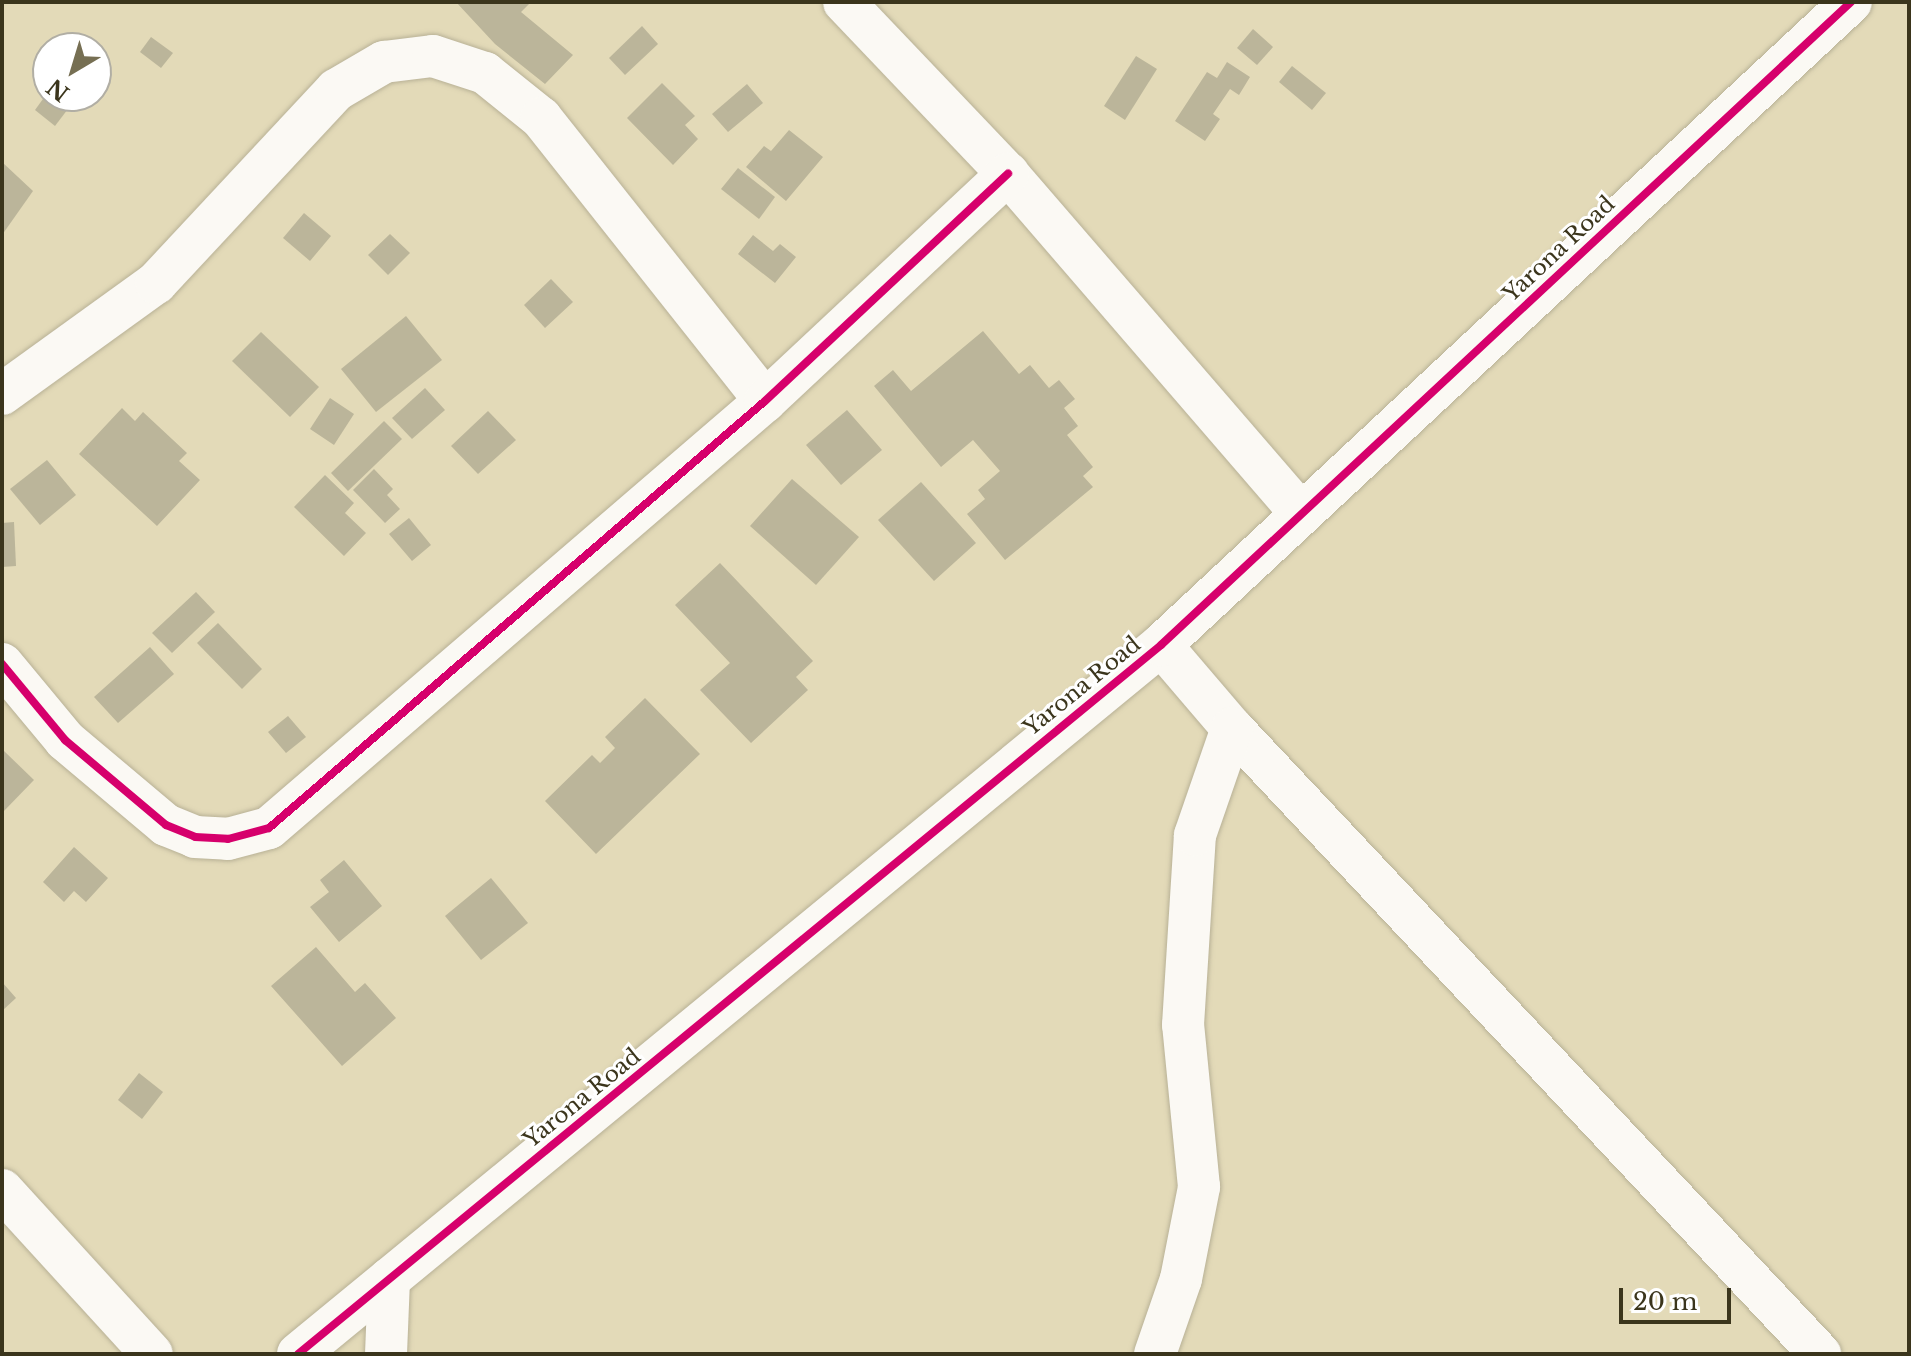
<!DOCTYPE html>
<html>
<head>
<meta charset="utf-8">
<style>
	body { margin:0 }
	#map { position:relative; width:1911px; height:1356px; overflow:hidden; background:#e3dab8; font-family:"Libre Baskerville",serif }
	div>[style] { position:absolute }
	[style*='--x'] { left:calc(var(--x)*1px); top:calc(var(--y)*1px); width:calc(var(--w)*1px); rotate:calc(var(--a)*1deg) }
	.building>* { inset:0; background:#bbb59a }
	.roads { filter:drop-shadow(0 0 2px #b8b196) drop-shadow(0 0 2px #b8b196) }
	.minor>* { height:42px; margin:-21px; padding:0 21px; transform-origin:21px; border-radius:21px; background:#fbf9f4 }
	.cycleway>* { height:8px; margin:-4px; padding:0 4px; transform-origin:4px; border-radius:4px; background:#d6006c }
	span { translate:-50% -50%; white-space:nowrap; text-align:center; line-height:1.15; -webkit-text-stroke:6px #fff; paint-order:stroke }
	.street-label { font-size:22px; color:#3b351c }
	.frame { position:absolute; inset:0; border:4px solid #3b351c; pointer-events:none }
	.north { position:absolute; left:32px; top:32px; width:80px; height:80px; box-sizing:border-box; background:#fff; border:2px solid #b1aea4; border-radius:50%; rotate:218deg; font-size:22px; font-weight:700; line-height:32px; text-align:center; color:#3b351c }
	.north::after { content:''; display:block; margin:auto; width:28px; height:36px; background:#766f53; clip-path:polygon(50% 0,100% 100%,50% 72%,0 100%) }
	.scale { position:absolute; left:1619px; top:1288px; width:112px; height:36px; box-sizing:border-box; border:4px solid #3b351c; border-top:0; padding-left:10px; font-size:24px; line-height:28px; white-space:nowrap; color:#3b351c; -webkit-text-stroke:6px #fff; paint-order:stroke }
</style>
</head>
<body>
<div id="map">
	<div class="building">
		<div style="clip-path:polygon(456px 2px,531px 2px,521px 12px,573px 55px,545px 84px,495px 44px)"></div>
		<div style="clip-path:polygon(642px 26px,658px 44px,625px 75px,609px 58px)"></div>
		<div style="clip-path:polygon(1253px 29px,1273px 47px,1257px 65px,1237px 48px)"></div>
		<div style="clip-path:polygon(151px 37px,173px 53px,161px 68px,140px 52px)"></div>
		<div style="clip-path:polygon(1136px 56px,1157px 69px,1125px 120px,1104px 106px)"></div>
		<div style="clip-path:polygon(1227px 62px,1250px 77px,1239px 95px,1230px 89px,1213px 114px,1220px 119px,1205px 141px,1175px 121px,1207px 72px,1217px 78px)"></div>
		<div style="clip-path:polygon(1292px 66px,1326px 93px,1312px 110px,1279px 82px)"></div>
		<div style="clip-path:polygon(662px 83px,695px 116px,685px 125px,698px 139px,673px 165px,627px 118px)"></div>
		<div style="clip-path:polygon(747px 84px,763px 103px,728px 132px,712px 114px)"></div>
		<div style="clip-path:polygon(48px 92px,74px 101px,55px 126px,35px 110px)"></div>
		<div style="clip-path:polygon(789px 130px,823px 157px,786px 201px,746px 167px,764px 146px,771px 151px)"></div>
		<div style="clip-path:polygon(2px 162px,33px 191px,2px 235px)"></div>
		<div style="clip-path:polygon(738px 168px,775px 197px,759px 219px,721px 189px)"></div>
		<div style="clip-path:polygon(304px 213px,331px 236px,310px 261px,283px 238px)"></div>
		<div style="clip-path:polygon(390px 234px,410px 253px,388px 275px,368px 255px)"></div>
		<div style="clip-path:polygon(753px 235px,773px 251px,780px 244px,796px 257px,775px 283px,738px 254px)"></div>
		<div style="clip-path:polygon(551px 279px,573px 302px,545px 328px,524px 305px)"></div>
		<div style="clip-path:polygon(406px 316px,442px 360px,376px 412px,341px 369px)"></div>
		<div style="clip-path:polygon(983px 331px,1019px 374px,1030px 365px,1049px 388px,1059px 380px,1075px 399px,1064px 408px,1078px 426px,1067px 435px,1093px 467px,1083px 476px,1093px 487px,1005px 560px,967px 514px,985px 499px,978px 490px,1000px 471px,973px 440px,941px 467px,874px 386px,893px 370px,911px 391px)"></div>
		<div style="clip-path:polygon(261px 332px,319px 387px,290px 417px,232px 361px)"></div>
		<div style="clip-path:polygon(425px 388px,445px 410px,412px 439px,392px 418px)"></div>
		<div style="clip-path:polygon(330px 398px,354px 414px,334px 445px,310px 429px)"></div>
		<div style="clip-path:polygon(122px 408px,135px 421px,143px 412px,187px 453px,179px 461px,200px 480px,157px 526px,79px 454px)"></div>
		<div style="clip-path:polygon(847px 410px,882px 450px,841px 485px,806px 445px)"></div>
		<div style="clip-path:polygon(488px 411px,516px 440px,478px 474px,451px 446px)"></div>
		<div style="clip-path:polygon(384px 421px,402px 439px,348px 491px,331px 473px)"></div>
		<div style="clip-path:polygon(47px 460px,76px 495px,40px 525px,10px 489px)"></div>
		<div style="clip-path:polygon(374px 469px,393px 489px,387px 495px,400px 509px,385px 523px,353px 490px)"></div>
		<div style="clip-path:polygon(325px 475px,354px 503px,345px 513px,366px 533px,344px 556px,294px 507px)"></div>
		<div style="clip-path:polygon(792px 479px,859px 537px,816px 585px,750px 526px)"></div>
		<div style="clip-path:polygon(921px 482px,976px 543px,934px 581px,878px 520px)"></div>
		<div style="clip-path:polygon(409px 518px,431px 545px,412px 561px,389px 534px)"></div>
		<div style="clip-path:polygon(14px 522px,16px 566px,2px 567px,2px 523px)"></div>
		<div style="clip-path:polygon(720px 563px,813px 661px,796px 677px,808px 690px,751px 743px,700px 690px,730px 663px,675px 605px)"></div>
		<div style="clip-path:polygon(196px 592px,215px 612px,172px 653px,152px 633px)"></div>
		<div style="clip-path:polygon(218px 623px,262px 669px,242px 689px,197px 643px)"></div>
		<div style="clip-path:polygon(150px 647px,174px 674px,118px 723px,94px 697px)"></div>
		<div style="clip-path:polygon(645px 698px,700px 754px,596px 854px,545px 801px,592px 755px,600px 763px,615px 748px,605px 737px)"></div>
		<div style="clip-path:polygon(288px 716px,306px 737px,286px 753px,268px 732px)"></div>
		<div style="clip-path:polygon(2px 749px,34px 780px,2px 813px)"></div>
		<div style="clip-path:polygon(74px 847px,108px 878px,86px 902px,74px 891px,64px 902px,43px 882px)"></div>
		<div style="clip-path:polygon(344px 860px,382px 906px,339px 942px,310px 907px,329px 892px,320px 880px)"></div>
		<div style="clip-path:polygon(491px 878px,528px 923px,481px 960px,445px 916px)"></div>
		<div style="clip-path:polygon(316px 947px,355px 992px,365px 983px,396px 1018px,342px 1066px,271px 986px)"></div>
		<div style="clip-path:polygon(2px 982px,16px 998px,2px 1011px)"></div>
		<div style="clip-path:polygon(139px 1073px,163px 1092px,142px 1119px,118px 1100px)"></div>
	</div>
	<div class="roads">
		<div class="minor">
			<div style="--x:844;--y:2;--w:238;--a:46.4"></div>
			<div style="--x:1008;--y:174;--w:449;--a:49.2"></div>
			<div style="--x:2;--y:394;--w:190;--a:-35.8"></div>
			<div style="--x:156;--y:283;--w:264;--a:-47"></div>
			<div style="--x:336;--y:90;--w:56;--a:-30.3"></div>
			<div style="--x:384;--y:62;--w:49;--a:-7"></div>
			<div style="--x:433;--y:56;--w:55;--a:18.1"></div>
			<div style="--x:485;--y:73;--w:72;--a:38.8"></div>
			<div style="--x:541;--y:118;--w:361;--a:51.6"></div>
			<div style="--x:1161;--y:645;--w:109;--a:49.5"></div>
			<div style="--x:1232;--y:728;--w:859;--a:46.79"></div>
			<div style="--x:2;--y:664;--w:99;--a:50.3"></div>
			<div style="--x:65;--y:740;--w:132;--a:40.1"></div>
			<div style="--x:166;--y:825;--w:31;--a:22"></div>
			<div style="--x:195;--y:837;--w:33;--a:3"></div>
			<div style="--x:228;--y:839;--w:42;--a:-15"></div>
			<div style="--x:269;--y:828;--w:654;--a:-40.72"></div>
			<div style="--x:765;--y:401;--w:333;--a:-43.1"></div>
			<div style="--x:2;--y:1190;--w:222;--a:47.6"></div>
			<div style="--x:298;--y:1354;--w:1117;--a:-39.4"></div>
			<div style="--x:1161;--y:645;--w:943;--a:-42.98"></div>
			<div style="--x:386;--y:1354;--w:75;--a:-87.7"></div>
			<div style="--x:1155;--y:1354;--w:79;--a:-70.9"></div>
			<div style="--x:1181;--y:1279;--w:94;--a:-78.9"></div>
			<div style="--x:1199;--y:1187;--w:163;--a:-95.6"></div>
			<div style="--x:1183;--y:1025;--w:190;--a:-86.4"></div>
			<div style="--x:1195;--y:835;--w:113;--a:-70.9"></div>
		</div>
	</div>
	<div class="cycleway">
		<div style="--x:2;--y:664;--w:99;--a:50.3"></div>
		<div style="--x:65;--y:740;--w:132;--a:40.1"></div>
		<div style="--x:166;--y:825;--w:31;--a:22"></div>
		<div style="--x:195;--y:837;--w:33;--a:3"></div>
		<div style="--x:228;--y:839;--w:42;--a:-15"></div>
		<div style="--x:269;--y:828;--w:654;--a:-40.72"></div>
		<div style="--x:765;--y:401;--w:333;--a:-43.1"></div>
		<div style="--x:298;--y:1354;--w:1117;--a:-39.4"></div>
		<div style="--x:1161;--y:645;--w:943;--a:-42.98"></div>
	</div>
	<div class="street-label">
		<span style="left:1559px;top:249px;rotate:-43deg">Yarona Road</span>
		<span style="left:1082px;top:686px;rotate:-39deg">Yarona Road</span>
		<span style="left:582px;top:1098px;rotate:-39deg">Yarona Road</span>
	</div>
	<div class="frame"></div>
	<div class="north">N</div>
	<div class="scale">20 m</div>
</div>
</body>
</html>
